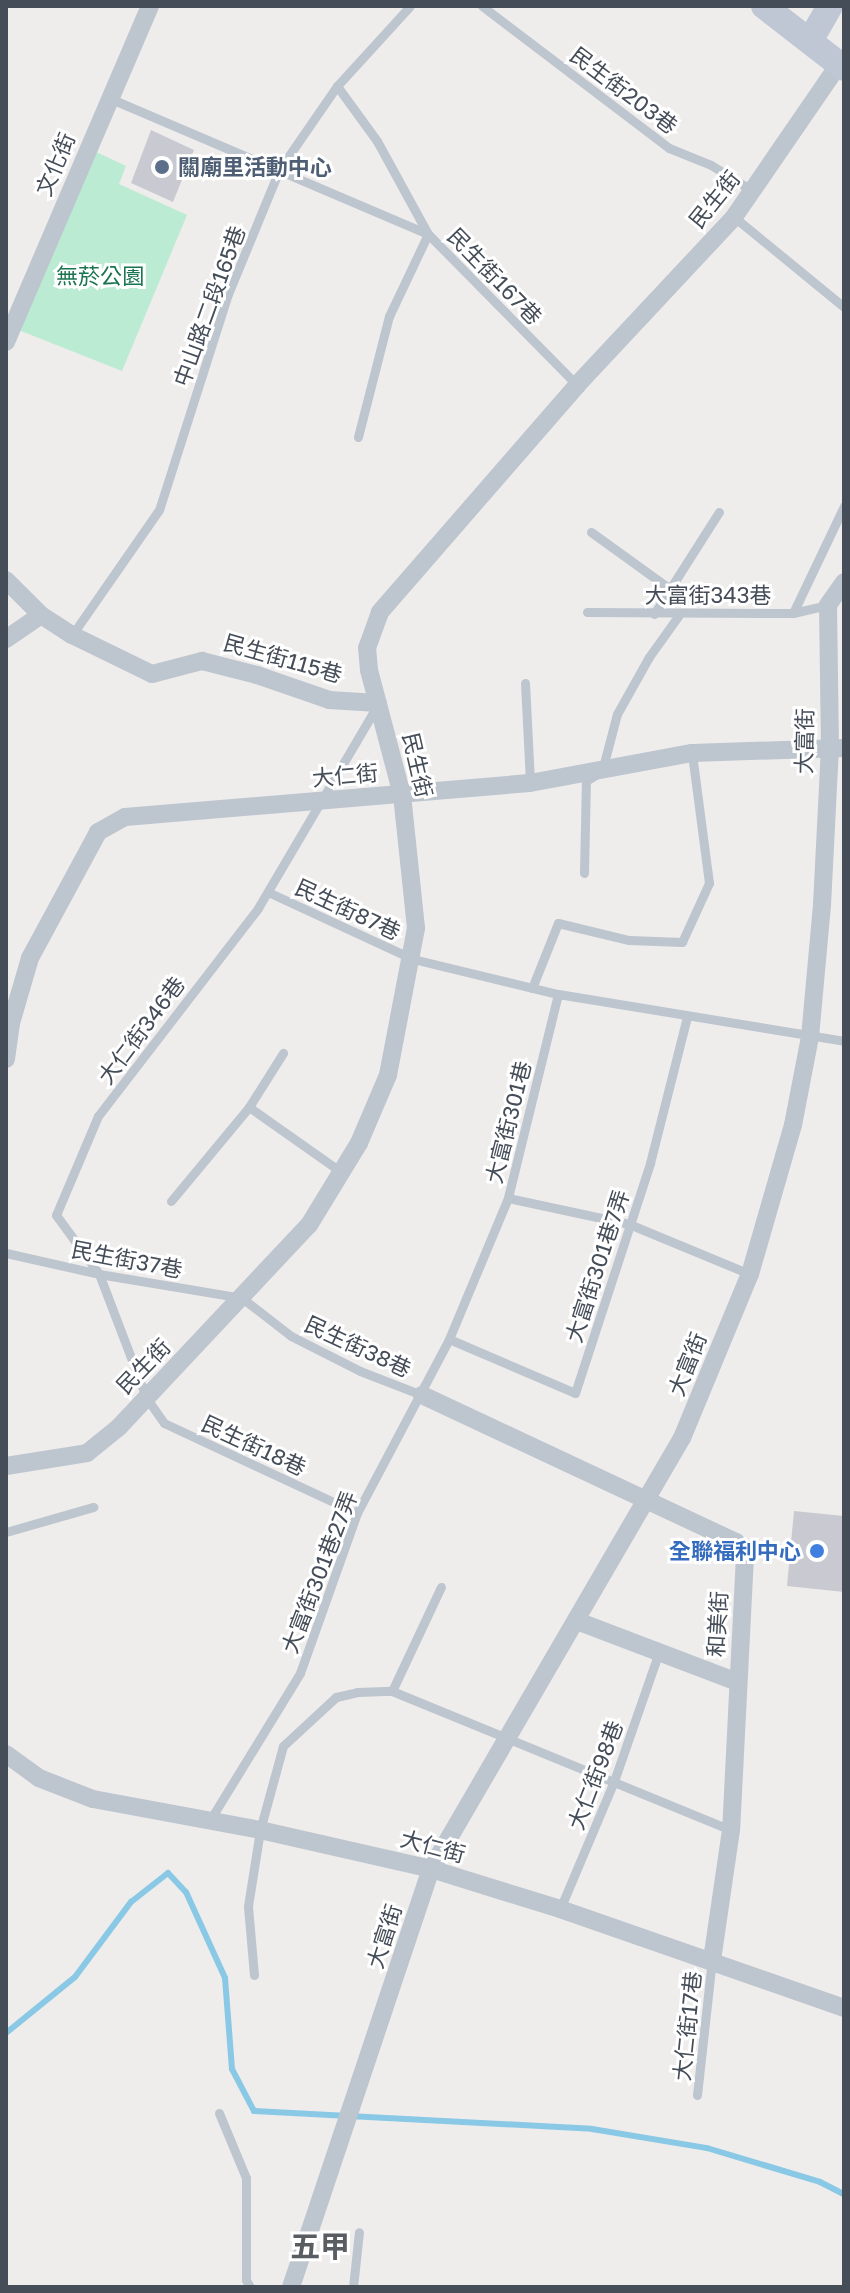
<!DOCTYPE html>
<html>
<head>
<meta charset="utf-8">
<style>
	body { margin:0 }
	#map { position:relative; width:850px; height:2293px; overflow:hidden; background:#efecec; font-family:"Golos Text","Noto Sans TC",sans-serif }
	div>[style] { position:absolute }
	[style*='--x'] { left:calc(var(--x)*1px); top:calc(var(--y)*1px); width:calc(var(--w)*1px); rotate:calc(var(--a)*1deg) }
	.green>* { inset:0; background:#bbebd3 }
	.stream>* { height:6px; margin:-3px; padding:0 3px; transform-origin:3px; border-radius:3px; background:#8ac9e6 }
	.building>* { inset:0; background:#c9cad1 }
	.lane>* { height:9px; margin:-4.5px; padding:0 4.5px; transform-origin:4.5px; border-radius:4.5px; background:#bdc5ce }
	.street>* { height:18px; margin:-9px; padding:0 9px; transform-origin:9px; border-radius:9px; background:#bdc5ce }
	.secondary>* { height:26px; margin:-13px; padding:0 13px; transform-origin:13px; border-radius:13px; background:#bfc7d4 }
	.dots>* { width:22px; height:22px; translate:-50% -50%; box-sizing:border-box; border:4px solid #fff; border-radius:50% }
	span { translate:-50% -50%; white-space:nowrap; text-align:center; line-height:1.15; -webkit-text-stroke:6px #fff; paint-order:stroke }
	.street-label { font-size:22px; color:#454d58 }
	.service-label { font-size:22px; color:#4e5e75; font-weight:700 }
	.left { translate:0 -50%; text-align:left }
	.park-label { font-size:22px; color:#1b7451 }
	.shop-label { font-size:22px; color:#366cbe; font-weight:700 }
	.right { translate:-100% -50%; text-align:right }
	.district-label { font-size:30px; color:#595c60; font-weight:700 }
	.frame { position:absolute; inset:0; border:8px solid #454d58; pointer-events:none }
</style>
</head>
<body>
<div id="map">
	<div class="green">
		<div style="clip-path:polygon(92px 150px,126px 166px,119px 184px,187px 215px,122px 371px,16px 329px)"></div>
	</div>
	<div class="stream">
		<div style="--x:6;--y:2033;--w:89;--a:-39.1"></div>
		<div style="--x:75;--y:1977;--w:94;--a:-53.3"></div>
		<div style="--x:131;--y:1902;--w:47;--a:-38.1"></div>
		<div style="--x:168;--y:1873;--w:26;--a:47"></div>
		<div style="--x:186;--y:1892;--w:94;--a:65.6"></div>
		<div style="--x:225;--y:1978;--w:91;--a:85.6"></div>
		<div style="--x:232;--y:2069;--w:47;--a:62.4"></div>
		<div style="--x:254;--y:2111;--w:338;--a:3"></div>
		<div style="--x:592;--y:2129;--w:117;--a:9.4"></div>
		<div style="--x:707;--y:2148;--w:118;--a:16.7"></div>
		<div style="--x:820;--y:2182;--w:27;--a:27"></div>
	</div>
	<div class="building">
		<div style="clip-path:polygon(151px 130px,194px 150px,173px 202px,131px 183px)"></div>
		<div style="clip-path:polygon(794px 1511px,844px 1516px,844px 1592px,787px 1586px)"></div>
	</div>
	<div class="lane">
		<div style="--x:482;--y:6;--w:235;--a:37.2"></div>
		<div style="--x:669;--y:148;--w:45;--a:22"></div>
		<div style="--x:711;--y:165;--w:49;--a:31.8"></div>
		<div style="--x:337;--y:86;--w:68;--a:54"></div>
		<div style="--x:377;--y:141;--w:106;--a:61.3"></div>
		<div style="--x:428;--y:234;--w:91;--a:115.4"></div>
		<div style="--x:389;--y:316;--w:125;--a:104.4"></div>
		<div style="--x:109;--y:98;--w:347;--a:23.1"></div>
		<div style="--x:428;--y:234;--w:212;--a:45.4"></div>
		<div style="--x:734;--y:217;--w:142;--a:39.3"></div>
		<div style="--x:591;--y:532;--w:97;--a:35.8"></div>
		<div style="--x:587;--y:612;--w:206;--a:0.3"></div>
		<div style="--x:793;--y:613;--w:36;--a:-13"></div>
		<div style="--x:793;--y:613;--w:119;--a:-64.5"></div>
		<div style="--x:654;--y:614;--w:121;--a:-57.5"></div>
		<div style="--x:72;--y:635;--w:152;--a:-55.2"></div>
		<div style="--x:159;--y:510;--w:227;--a:-72.3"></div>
		<div style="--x:228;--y:294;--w:134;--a:-67.6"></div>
		<div style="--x:279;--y:170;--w:102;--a:-55.4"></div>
		<div style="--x:337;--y:86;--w:108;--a:-47.6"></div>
		<div style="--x:525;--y:683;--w:100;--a:87.1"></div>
		<div style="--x:584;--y:873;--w:92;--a:-88.8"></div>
		<div style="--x:586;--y:781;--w:19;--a:-32"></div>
		<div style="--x:602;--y:771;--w:59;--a:-75.3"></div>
		<div style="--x:617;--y:714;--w:65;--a:-60.7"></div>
		<div style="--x:649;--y:657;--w:52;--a:-54.5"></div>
		<div style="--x:268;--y:892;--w:160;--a:24.8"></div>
		<div style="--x:413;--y:959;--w:149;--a:13.6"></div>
		<div style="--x:558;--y:994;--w:290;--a:9.3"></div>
		<div style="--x:532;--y:988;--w:70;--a:-68.2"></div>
		<div style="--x:558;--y:923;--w:73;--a:13.5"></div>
		<div style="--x:629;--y:940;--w:53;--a:2.2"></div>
		<div style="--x:682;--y:942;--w:65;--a:-65.4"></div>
		<div style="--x:709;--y:883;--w:131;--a:-97.5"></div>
		<div style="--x:558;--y:994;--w:210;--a:103.8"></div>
		<div style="--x:508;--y:1198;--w:124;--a:12.1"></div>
		<div style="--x:629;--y:1224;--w:131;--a:22.5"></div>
		<div style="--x:249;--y:1107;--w:64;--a:-57.8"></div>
		<div style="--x:171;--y:1201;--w:122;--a:-50.3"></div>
		<div style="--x:249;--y:1107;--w:113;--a:35.2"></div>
		<div style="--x:6;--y:1253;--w:95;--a:12.7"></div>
		<div style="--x:99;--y:1274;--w:145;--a:9.5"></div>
		<div style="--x:242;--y:1298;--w:62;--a:37.8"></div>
		<div style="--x:291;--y:1336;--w:77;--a:26.9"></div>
		<div style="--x:360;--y:1371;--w:66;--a:21.2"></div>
		<div style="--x:449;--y:1339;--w:137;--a:23.2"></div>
		<div style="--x:575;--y:1393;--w:242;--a:-71.9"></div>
		<div style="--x:650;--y:1163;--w:151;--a:-75.8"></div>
		<div style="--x:357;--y:1513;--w:213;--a:-155"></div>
		<div style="--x:164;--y:1423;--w:32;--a:-125"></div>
		<div style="--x:146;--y:1397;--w:132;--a:-110.9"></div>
		<div style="--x:99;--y:1274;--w:73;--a:-126.1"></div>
		<div style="--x:56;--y:1215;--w:108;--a:-67"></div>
		<div style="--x:98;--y:1116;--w:262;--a:-52.4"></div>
		<div style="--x:258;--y:908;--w:234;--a:-59.5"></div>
		<div style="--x:6;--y:1532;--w:91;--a:-16"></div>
		<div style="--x:392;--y:1691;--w:115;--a:-64.8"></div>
		<div style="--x:210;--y:1820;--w:172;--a:-58.5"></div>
		<div style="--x:300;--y:1673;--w:170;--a:-70.4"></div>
		<div style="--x:357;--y:1513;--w:197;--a:-62.1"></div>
		<div style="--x:449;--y:1339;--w:153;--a:-67.3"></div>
		<div style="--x:560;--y:1909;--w:139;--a:-67.1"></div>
		<div style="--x:614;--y:1781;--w:137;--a:-70.8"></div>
		<div style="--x:254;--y:1975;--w:69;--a:-95"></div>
		<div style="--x:248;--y:1906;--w:77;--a:-81"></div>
		<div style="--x:260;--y:1830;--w:87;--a:-74.7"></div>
		<div style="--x:283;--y:1746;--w:72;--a:-42.8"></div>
		<div style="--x:336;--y:1697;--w:22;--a:-13"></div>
		<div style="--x:357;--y:1692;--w:35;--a:-2"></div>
		<div style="--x:392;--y:1691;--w:366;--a:22.3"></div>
		<div style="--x:697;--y:2095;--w:136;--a:-83.7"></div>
		<div style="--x:219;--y:2113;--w:70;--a:67.4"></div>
		<div style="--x:246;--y:2178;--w:102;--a:90"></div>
		<div style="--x:246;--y:2280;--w:8;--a:60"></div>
		<div style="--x:353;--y:2287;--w:55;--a:-83.8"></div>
	</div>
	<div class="street">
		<div style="--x:6;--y:342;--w:366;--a:-66.8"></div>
		<div style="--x:6;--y:580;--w:49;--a:45"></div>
		<div style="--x:41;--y:615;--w:37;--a:33"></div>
		<div style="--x:72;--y:635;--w:89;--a:26"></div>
		<div style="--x:152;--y:674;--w:52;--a:-14.6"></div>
		<div style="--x:202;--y:661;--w:57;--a:14.3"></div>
		<div style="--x:257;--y:675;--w:76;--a:19.1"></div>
		<div style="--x:329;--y:700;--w:49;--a:3.5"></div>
		<div style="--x:6;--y:639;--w:42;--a:-34.4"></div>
		<div style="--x:6;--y:1059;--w:36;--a:-82"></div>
		<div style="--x:11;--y:1023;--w:68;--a:-73.7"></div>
		<div style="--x:30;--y:958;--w:143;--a:-61.6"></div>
		<div style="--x:98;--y:832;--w:31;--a:-29"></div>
		<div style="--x:125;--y:817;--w:406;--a:-4.8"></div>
		<div style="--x:530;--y:783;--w:165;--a:-10.5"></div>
		<div style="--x:692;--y:753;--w:152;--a:-1.9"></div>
		<div style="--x:422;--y:1395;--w:347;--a:25.1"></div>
		<div style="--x:736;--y:1542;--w:17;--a:57"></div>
		<div style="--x:745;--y:1556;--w:274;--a:92.9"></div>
		<div style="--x:731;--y:1830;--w:131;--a:98.3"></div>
		<div style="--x:6;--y:1466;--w:82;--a:-9.1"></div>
		<div style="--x:87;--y:1453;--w:41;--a:-39.1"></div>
		<div style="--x:119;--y:1427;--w:277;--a:-46.8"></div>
		<div style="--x:309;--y:1225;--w:96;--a:-58.6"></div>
		<div style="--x:359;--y:1143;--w:74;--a:-66.9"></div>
		<div style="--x:388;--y:1075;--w:150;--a:-79.2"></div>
		<div style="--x:416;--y:928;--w:134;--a:-96"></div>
		<div style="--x:402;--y:795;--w:129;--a:-104.8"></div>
		<div style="--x:369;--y:670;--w:22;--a:-95"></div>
		<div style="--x:367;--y:648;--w:38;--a:-70"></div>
		<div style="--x:380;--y:612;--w:301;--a:-49"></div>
		<div style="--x:577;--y:385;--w:230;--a:-46.9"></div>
		<div style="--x:734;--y:217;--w:186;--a:-55.5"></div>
		<div style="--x:577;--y:1621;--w:172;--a:20.8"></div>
		<div style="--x:6;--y:1754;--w:41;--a:36"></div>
		<div style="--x:39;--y:1778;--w:58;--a:21.3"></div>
		<div style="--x:93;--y:1799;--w:170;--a:10.5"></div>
		<div style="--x:260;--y:1830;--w:175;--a:12.8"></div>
		<div style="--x:431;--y:1869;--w:135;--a:17.2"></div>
		<div style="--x:560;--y:1909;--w:301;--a:19.2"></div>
		<div style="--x:291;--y:2287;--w:441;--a:-71.5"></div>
		<div style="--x:431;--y:1869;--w:499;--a:-59.8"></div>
		<div style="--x:682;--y:1438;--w:178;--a:-67.5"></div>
		<div style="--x:750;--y:1274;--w:155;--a:-73.9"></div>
		<div style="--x:793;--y:1125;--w:90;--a:-79.1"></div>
		<div style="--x:810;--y:1037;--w:133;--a:-84.8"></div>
		<div style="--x:822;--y:905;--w:157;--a:-87.1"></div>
		<div style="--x:830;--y:748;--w:143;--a:-90.8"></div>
		<div style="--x:828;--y:605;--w:28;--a:-55"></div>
	</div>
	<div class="secondary">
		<div style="--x:764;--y:6;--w:101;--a:37.8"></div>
		<div style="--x:810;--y:41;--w:40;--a:-60.3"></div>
	</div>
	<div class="dots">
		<div style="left:162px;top:167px;background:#5c6f8a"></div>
		<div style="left:817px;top:1551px;background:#3f7fe0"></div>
	</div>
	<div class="street-label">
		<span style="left:624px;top:90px;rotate:37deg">民生街203巷</span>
		<span style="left:55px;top:164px;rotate:-67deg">文化街</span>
		<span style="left:714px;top:199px;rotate:-51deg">民生街</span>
		<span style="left:495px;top:276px;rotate:46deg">民生街167巷</span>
		<span style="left:209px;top:306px;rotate:-70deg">中山路二段165巷</span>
		<span style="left:708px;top:595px">大富街343巷</span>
		<span style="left:283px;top:658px;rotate:16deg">民生街115巷</span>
		<span style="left:804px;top:741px;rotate:-89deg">大富街</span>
		<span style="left:418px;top:765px;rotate:77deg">民生街</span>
		<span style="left:345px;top:775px;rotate:-5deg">大仁街</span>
		<span style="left:348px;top:909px;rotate:25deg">民生街87巷</span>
		<span style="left:141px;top:1030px;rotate:-53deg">大仁街346巷</span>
		<span style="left:508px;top:1122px;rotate:-76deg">大富街301巷</span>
		<span style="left:127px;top:1259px;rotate:11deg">民生街37巷</span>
		<span style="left:597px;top:1266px;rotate:-72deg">大富街301巷7弄</span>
		<span style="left:358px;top:1346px;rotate:25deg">民生街38巷</span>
		<span style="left:687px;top:1364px;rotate:-68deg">大富街</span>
		<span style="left:143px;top:1366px;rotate:-46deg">民生街</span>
		<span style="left:254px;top:1445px;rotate:25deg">民生街18巷</span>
		<span style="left:319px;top:1572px;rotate:-69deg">大富街301巷27弄</span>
		<span style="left:717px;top:1624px;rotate:-87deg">和美街</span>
		<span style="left:595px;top:1775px;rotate:-69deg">大仁街98巷</span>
		<span style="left:433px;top:1846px;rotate:15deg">大仁街</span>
		<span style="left:384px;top:1936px;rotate:-72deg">大富街</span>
		<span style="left:687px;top:2026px;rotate:-84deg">大仁街17巷</span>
	</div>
	<div class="service-label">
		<span class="left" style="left:178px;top:167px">關廟里活動中心</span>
	</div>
	<div class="park-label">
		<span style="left:100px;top:276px">無菸公園</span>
	</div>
	<div class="shop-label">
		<span class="right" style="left:801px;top:1551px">全聯福利中心</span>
	</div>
	<div class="district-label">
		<span style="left:320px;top:2246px">五甲</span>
	</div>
	<div class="frame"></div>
</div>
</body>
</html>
